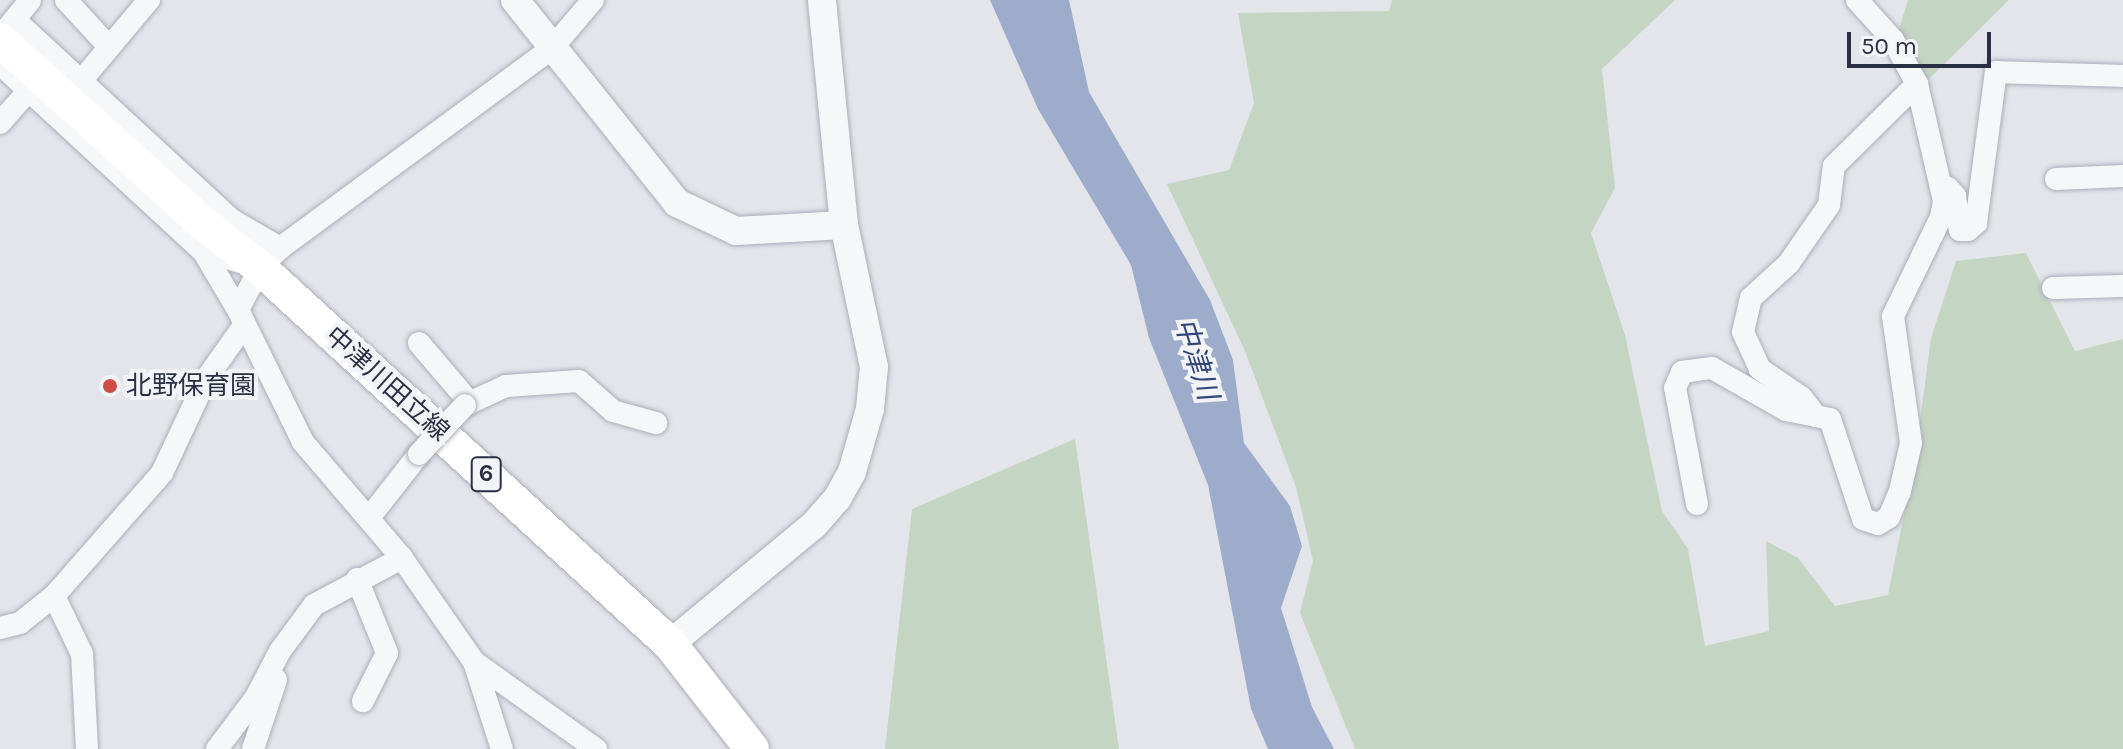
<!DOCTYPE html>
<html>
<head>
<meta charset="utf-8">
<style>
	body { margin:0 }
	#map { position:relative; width:2123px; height:749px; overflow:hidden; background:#e3e5eb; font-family:Karla,"Noto Sans JP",sans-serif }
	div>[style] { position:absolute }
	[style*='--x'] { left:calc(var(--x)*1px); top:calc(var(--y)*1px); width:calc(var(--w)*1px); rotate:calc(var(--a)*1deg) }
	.green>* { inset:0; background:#c5d5c4 }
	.water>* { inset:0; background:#9eaccc }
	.roads { filter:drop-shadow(0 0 2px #acaeb9) drop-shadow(0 0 2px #acaeb9) }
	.minor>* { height:22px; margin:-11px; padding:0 11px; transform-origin:11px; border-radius:11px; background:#f6f7f9 }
	.tertiary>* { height:28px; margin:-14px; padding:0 14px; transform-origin:14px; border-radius:14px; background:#f6f7f9 }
	.primary>* { height:34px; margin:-17px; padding:0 17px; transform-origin:17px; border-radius:17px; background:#fff }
	.bridges { filter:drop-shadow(0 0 2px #acaeb9) drop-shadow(0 0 2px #acaeb9) }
	.minor-bridge>* { height:22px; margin:-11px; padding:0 11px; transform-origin:11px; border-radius:11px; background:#f6f7f9 }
	.dots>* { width:22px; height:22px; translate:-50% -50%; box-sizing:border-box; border:4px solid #f3f4f8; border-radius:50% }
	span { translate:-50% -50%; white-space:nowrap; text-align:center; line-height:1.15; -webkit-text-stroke:8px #f3f4f8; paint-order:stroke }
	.shield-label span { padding:2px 6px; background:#f3f4f8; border:2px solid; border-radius:6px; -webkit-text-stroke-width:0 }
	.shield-label { font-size:24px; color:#2a2f44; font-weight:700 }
	.street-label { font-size:26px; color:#2a2f44 }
	.poi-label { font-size:26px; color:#2a2f44 }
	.left { translate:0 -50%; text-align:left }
	.water-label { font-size:28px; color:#334679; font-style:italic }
	.scale { position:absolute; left:1847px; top:32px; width:144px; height:36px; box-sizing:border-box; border:4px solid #2a2f44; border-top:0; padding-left:10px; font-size:24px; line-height:28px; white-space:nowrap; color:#2a2f44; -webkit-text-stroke:6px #f3f4f8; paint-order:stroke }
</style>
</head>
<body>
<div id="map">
	<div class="green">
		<div style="clip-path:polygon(1392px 0,1675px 0,1602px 69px,1615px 188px,1591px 233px,1625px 335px,1662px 511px,1688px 549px,1705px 646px,1769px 631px,1766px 541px,1798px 558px,1835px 606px,1888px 595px,1915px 459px,1931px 338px,1956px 261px,2026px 253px,2075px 351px,2123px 339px,2123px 749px,1355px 749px,1300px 613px,1313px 561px,1296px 487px,1245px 351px,1167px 184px,1229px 170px,1254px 103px,1238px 13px,1389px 11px)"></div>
		<div style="clip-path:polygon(1908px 0,2009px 0,1927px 81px,1895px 42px)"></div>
		<div style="clip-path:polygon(1075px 439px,1119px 749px,885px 749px,912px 509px)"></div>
	</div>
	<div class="water">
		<div style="clip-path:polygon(990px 0,1069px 0,1089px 92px,1210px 300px,1233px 360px,1244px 443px,1290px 506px,1302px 546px,1281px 608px,1312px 707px,1334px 749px,1268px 749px,1251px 709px,1208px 485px,1149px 338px,1131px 265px,1038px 109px)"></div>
	</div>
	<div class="roads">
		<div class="minor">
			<div style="--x:66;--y:0;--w:64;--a:47.5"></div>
			<div style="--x:16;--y:21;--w:294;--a:42.7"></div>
			<div style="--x:232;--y:220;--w:56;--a:30.3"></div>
			<div style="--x:6;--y:30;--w:38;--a:-51"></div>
			<div style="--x:0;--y:64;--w:276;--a:42.7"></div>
			<div style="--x:203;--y:251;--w:43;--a:16.3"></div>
			<div style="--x:81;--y:81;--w:106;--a:-50"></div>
			<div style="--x:0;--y:123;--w:45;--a:-48.6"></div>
			<div style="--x:2056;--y:179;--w:67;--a:-2.6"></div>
			<div style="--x:1948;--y:188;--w:11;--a:49"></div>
			<div style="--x:1955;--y:196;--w:34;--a:82"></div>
			<div style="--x:1960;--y:230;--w:8;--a:0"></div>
			<div style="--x:1968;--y:230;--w:11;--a:-41"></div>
			<div style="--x:1976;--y:223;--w:152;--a:-82.5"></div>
			<div style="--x:1996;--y:72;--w:127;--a:1.8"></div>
			<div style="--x:203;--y:251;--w:69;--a:59.3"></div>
			<div style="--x:2053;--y:288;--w:70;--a:-1.6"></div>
			<div style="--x:419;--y:343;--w:79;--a:49.6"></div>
			<div style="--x:465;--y:405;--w:45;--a:-24.9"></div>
			<div style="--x:506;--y:386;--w:73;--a:-3.9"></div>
			<div style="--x:579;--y:381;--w:45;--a:41.4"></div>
			<div style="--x:613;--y:411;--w:45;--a:15.6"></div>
			<div style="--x:1816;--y:416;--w:14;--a:12"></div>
			<div style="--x:1830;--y:419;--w:105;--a:71.7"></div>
			<div style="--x:1863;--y:519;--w:16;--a:18"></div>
			<div style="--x:1878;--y:524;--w:13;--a:-32"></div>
			<div style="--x:1889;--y:517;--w:28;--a:-67"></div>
			<div style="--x:1900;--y:491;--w:49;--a:-77.1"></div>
			<div style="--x:1911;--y:443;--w:128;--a:-98.1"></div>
			<div style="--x:1893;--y:316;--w:110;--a:-64.1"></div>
			<div style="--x:1941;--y:217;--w:16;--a:-79"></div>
			<div style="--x:1944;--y:201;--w:120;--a:-103"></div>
			<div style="--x:1697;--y:504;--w:118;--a:-100.7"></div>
			<div style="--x:1675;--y:388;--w:17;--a:-66"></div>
			<div style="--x:1682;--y:372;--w:30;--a:-8"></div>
			<div style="--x:1712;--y:368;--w:85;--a:29.6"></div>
			<div style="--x:1786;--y:410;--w:31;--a:11"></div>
			<div style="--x:1816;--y:416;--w:24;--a:-128"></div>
			<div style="--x:1801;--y:397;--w:50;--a:-145.7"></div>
			<div style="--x:1760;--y:369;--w:41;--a:-114.7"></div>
			<div style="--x:1743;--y:332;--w:35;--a:-77"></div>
			<div style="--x:1751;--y:298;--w:52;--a:-42.6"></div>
			<div style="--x:1789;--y:263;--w:70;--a:-55.4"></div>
			<div style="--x:1829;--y:205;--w:39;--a:-83"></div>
			<div style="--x:1834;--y:166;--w:117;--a:-44.7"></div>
			<div style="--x:1917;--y:84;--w:50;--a:-118.6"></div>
			<div style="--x:1893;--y:40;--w:54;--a:-132"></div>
			<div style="--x:369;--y:518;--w:81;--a:-52"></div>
			<div style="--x:357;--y:579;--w:80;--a:67.9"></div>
			<div style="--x:387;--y:653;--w:54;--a:116.6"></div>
			<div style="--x:54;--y:596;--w:64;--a:64.2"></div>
			<div style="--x:82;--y:654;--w:95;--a:87"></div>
			<div style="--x:0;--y:628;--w:21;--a:-14"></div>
			<div style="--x:20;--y:623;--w:43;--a:-38.5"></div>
			<div style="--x:54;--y:596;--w:164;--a:-48.7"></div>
			<div style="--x:162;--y:473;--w:104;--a:-64.9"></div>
			<div style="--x:206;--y:379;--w:64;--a:-54.6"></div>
			<div style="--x:474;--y:662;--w:150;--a:35.5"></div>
			<div style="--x:217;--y:749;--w:65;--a:-53.1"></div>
			<div style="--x:256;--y:697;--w:52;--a:-62.4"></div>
			<div style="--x:280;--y:651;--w:57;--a:-53.5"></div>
			<div style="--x:314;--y:605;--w:100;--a:-28.1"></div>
			<div style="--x:253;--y:749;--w:73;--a:-71.6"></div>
			<div style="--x:502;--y:749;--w:91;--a:-107.8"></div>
			<div style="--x:474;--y:662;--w:126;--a:-124.7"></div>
			<div style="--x:402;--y:558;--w:153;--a:-130.5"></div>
			<div style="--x:303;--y:442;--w:147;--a:-116.2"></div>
			<div style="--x:238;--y:310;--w:47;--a:-62.4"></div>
			<div style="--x:260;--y:268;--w:28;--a:-45"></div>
			<div style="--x:280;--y:248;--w:338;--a:-36.3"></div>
			<div style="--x:552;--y:48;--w:63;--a:-49.5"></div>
		</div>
		<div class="tertiary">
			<div style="--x:515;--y:0;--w:260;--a:51.4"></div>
			<div style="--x:677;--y:203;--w:65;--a:25.4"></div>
			<div style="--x:736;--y:231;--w:108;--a:-3.2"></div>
			<div style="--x:670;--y:644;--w:187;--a:-39.6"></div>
			<div style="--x:814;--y:525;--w:35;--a:-49"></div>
			<div style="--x:837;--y:499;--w:31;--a:-61"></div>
			<div style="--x:852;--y:472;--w:66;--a:-74.1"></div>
			<div style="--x:870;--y:409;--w:42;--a:-84.6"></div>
			<div style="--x:874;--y:367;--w:145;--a:-101.9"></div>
			<div style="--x:844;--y:225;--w:226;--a:-95.6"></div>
		</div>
		<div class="primary">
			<div style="--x:0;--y:40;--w:268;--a:42.1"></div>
			<div style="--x:199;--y:220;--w:78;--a:38.2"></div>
			<div style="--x:260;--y:268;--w:556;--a:42.52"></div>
			<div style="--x:670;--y:644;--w:133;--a:52"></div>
		</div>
	</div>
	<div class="bridges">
		<div class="minor-bridge">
			<div style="--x:419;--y:454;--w:67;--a:-46.8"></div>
		</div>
	</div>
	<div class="dots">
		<div style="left:110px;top:386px;background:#d14b47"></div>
	</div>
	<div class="shield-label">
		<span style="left:486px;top:474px">6</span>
	</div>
	<div class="street-label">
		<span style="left:387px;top:384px;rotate:42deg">中津川田立線</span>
	</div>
	<div class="poi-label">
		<span class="left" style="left:126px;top:386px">北野保育園</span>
	</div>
	<div class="water-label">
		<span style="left:1196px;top:359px;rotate:72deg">中津川</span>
	</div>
	<div class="scale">50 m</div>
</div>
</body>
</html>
